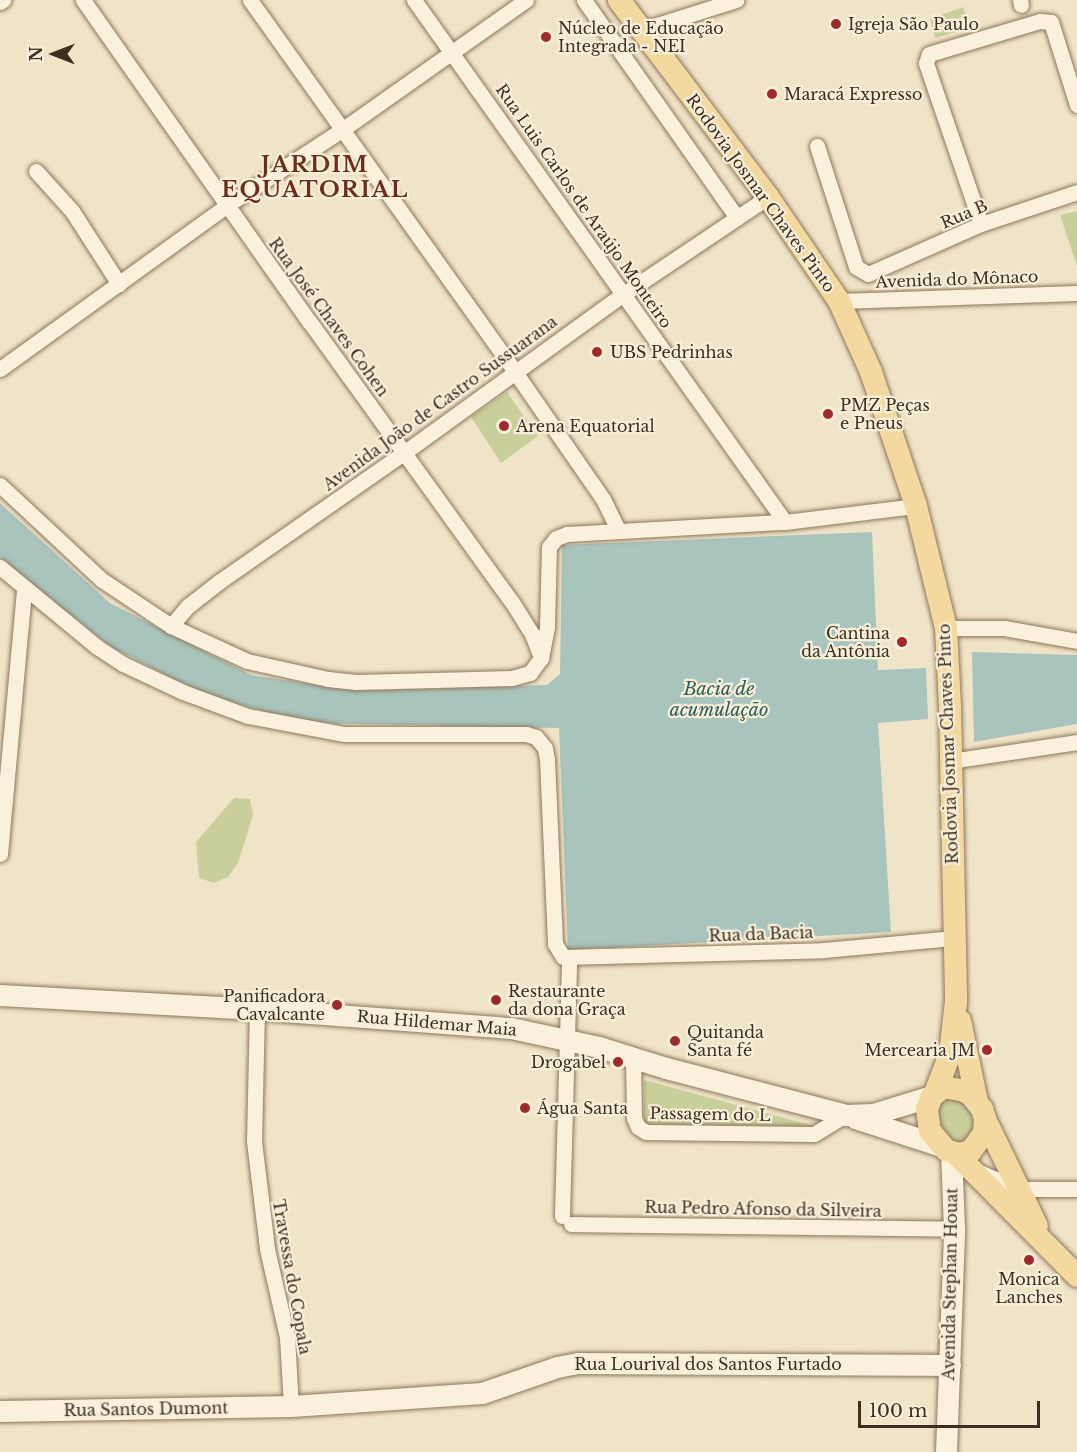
<!DOCTYPE html>
<html>
<head>
<meta charset="utf-8">
<style>
	body { margin:0 }
	#map { position:relative; width:1077px; height:1452px; overflow:hidden; background:#f0e4c8; font-family:"Libre Baskerville",serif }
	div>[style] { position:absolute }
	[style*='--x'] { left:calc(var(--x)*1px); top:calc(var(--y)*1px); width:calc(var(--w)*1px); rotate:calc(var(--a)*1deg) }
	.green>* { inset:0; background:#c9cf9b }
	.water>* { inset:0; background:#a9c4bc }
	.roads { filter:drop-shadow(0 0 2px #8d765c) drop-shadow(0 0 2px #8d765c) }
	.minor>* { height:15px; margin:-7.5px; padding:0 7.5px; transform-origin:7.5px; border-radius:7.5px; background:#faf1dc }
	.secondary>* { height:21px; margin:-10.5px; padding:0 10.5px; transform-origin:10.5px; border-radius:10.5px; background:#faf1dc }
	.primary>* { height:22px; margin:-11px; padding:0 11px; transform-origin:11px; border-radius:11px; background:#f3d9a0 }
	.dots>* { width:16px; height:16px; translate:-50% -50%; box-sizing:border-box; border:3px solid #f7eed8; border-radius:50% }
	span { translate:-50% -50%; white-space:nowrap; text-align:center; line-height:1.15; -webkit-text-stroke:4.5px #f7eed8; paint-order:stroke }
	.poi-label { font-size:16px; color:#3d2e20 }
	.left { translate:0 -50%; text-align:left }
	.right { translate:-100% -50%; text-align:right }
	.street-label { font-size:16px; color:#3d2e20 }
	.water-label { font-size:18px; color:#2f5d5a; font-style:italic }
	.district-label { font-size:22px; color:#6b2e1e; font-weight:700; letter-spacing:1.5px }
	.north { position:absolute; left:24px; top:24px; width:60px; height:60px; -webkit-text-stroke:4px #f7eed8; paint-order:stroke; rotate:270deg; font-size:16px; font-weight:700; line-height:24px; text-align:center; color:#3d2e20 }
	.north::after { content:''; display:block; margin:auto; width:21px; height:27px; background:#3d2e20; clip-path:polygon(50% 0,100% 100%,50% 72%,0 100%) }
	.scale { position:absolute; left:858px; top:1401px; width:182px; height:27px; box-sizing:border-box; border:3px solid #3d2e20; border-top:0; padding-left:8px; font-size:18px; line-height:21px; white-space:nowrap; color:#3d2e20; -webkit-text-stroke:4px #f7eed8; paint-order:stroke }
</style>
</head>
<body>
<div id="map">
	<div class="green">
		<div style="clip-path:polygon(963px 7px,970px 28px,935px 38px,930px 19px)"></div>
		<div style="clip-path:polygon(1077px 211px,1077px 266px,1060px 215px)"></div>
		<div style="clip-path:polygon(507px 392px,538px 436px,501px 463px,471px 417px)"></div>
		<div style="clip-path:polygon(234px 798px,250px 799px,253px 815px,238px 863px,228px 877px,214px 883px,199px 878px,196px 842px)"></div>
		<div style="clip-path:polygon(644px 1080px,821px 1128px,644px 1124px)"></div>
		<div style="clip-path:polygon(959px 1097px,969px 1109px,975px 1129px,971px 1142px,956px 1145px,941px 1133px,936px 1104px,941px 1098px)"></div>
	</div>
	<div class="water">
		<div style="clip-path:polygon(0 503px,110px 603px,251px 675px,336px 688px,385px 690px,547px 685px,560px 674px,562px 545px,872px 532px,878px 670px,926px 668px,928px 719px,878px 723px,891px 932px,568px 950px,559px 728px,305px 723px,204px 694px,111px 647px,7px 564px,0 557px)"></div>
		<div style="clip-path:polygon(972px 652px,1077px 655px,1077px 724px,974px 742px)"></div>
	</div>
	<div class="roads">
		<div class="minor">
			<div style="--x:83;--y:0;--w:393;--a:54.9"></div>
			<div style="--x:309;--y:321;--w:347;--a:54.2"></div>
			<div style="--x:512;--y:602;--w:38;--a:58"></div>
			<div style="--x:532;--y:634;--w:26;--a:69"></div>
			<div style="--x:250;--y:0;--w:457;--a:54.5"></div>
			<div style="--x:515;--y:372;--w:155;--a:55.3"></div>
			<div style="--x:603;--y:499;--w:34;--a:64"></div>
			<div style="--x:414;--y:0;--w:640;--a:54.6"></div>
			<div style="--x:584;--y:0;--w:266;--a:54.9"></div>
			<div style="--x:1020;--y:0;--w:5;--a:79"></div>
			<div style="--x:0;--y:2;--w:4;--a:-34"></div>
			<div style="--x:641;--y:30;--w:100;--a:-17.5"></div>
			<div style="--x:817;--y:146;--w:127;--a:72.1"></div>
			<div style="--x:856;--y:267;--w:14;--a:30"></div>
			<div style="--x:868;--y:274;--w:124;--a:-23.9"></div>
			<div style="--x:981;--y:224;--w:101;--a:-18.4"></div>
			<div style="--x:36;--y:171;--w:54;--a:48"></div>
			<div style="--x:72;--y:211;--w:87;--a:57.2"></div>
			<div style="--x:981;--y:224;--w:170;--a:-108.9"></div>
			<div style="--x:926;--y:63;--w:9;--a:-72"></div>
			<div style="--x:929;--y:54;--w:116;--a:-16.6"></div>
			<div style="--x:1040;--y:21;--w:11;--a:5"></div>
			<div style="--x:1051;--y:22;--w:87;--a:72.6"></div>
			<div style="--x:839;--y:301;--w:238;--a:-1.9"></div>
			<div style="--x:0;--y:369;--w:280;--a:-35.8"></div>
			<div style="--x:227;--y:205;--w:139;--a:-33.2"></div>
			<div style="--x:343;--y:129;--w:224;--a:-35.2"></div>
			<div style="--x:0;--y:485;--w:139;--a:43"></div>
			<div style="--x:102;--y:580;--w:83;--a:33.7"></div>
			<div style="--x:171;--y:626;--w:84;--a:24.7"></div>
			<div style="--x:247;--y:661;--w:83;--a:12.5"></div>
			<div style="--x:328;--y:679;--w:28;--a:6"></div>
			<div style="--x:356;--y:682;--w:156;--a:-1.5"></div>
			<div style="--x:512;--y:678;--w:19;--a:-16"></div>
			<div style="--x:530;--y:673;--w:19;--a:-54"></div>
			<div style="--x:541;--y:658;--w:32;--a:-79"></div>
			<div style="--x:547;--y:627;--w:80;--a:-88.6"></div>
			<div style="--x:549;--y:547;--w:11;--a:-52"></div>
			<div style="--x:556;--y:538;--w:12;--a:-20"></div>
			<div style="--x:567;--y:534;--w:218;--a:-3.2"></div>
			<div style="--x:785;--y:522;--w:132;--a:-7"></div>
			<div style="--x:0;--y:567;--w:126;--a:39.5"></div>
			<div style="--x:97;--y:647;--w:31;--a:33"></div>
			<div style="--x:123;--y:664;--w:66;--a:25"></div>
			<div style="--x:183;--y:692;--w:69;--a:20.3"></div>
			<div style="--x:248;--y:716;--w:98;--a:10.6"></div>
			<div style="--x:344;--y:734;--w:182;--a:0"></div>
			<div style="--x:526;--y:734;--w:10;--a:17"></div>
			<div style="--x:536;--y:737;--w:14;--a:51"></div>
			<div style="--x:545;--y:748;--w:11;--a:80"></div>
			<div style="--x:547;--y:759;--w:185;--a:87.5"></div>
			<div style="--x:555;--y:944;--w:15;--a:58"></div>
			<div style="--x:563;--y:957;--w:261;--a:-1.5"></div>
			<div style="--x:824;--y:950;--w:131;--a:-5.3"></div>
			<div style="--x:171;--y:626;--w:26;--a:-50"></div>
			<div style="--x:188;--y:606;--w:41;--a:-38"></div>
			<div style="--x:220;--y:581;--w:226;--a:-34.9"></div>
			<div style="--x:405;--y:452;--w:271;--a:-35.9"></div>
			<div style="--x:625;--y:293;--w:172;--a:-33.9"></div>
			<div style="--x:946;--y:628;--w:58;--a:0"></div>
			<div style="--x:1004;--y:628;--w:74;--a:10.1"></div>
			<div style="--x:950;--y:761;--w:128;--a:-8.5"></div>
			<div style="--x:0;--y:854;--w:265;--a:-84.8"></div>
			<div style="--x:257;--y:1009;--w:132;--a:91.3"></div>
			<div style="--x:254;--y:1141;--w:109;--a:83.1"></div>
			<div style="--x:267;--y:1249;--w:90;--a:77.2"></div>
			<div style="--x:287;--y:1337;--w:69;--a:86.7"></div>
			<div style="--x:633;--y:1059;--w:59;--a:89"></div>
			<div style="--x:634;--y:1118;--w:10;--a:66"></div>
			<div style="--x:638;--y:1127;--w:9;--a:32"></div>
			<div style="--x:646;--y:1132;--w:168;--a:0.7"></div>
			<div style="--x:814;--y:1134;--w:37;--a:-31"></div>
			<div style="--x:979;--y:1172;--w:43;--a:23"></div>
			<div style="--x:1019;--y:1189;--w:58;--a:0"></div>
			<div style="--x:562;--y:1216;--w:258;--a:-88.4"></div>
			<div style="--x:571;--y:1224;--w:383;--a:0.7"></div>
		</div>
		<div class="secondary">
			<div style="--x:0;--y:995;--w:257;--a:3.1"></div>
			<div style="--x:257;--y:1009;--w:255;--a:4.3"></div>
			<div style="--x:511;--y:1028;--w:90;--a:12.2"></div>
			<div style="--x:599;--y:1047;--w:70;--a:17.4"></div>
			<div style="--x:666;--y:1068;--w:186;--a:14.6"></div>
			<div style="--x:846;--y:1115;--w:27;--a:-2"></div>
			<div style="--x:873;--y:1114;--w:62;--a:-17"></div>
			<div style="--x:855;--y:1118;--w:90;--a:18"></div>
			<div style="--x:0;--y:1411;--w:291;--a:-1"></div>
			<div style="--x:291;--y:1406;--w:191;--a:-3.9"></div>
			<div style="--x:482;--y:1393;--w:79;--a:-19.1"></div>
			<div style="--x:557;--y:1367;--w:21;--a:-11"></div>
			<div style="--x:578;--y:1363;--w:372;--a:0.3"></div>
			<div style="--x:946;--y:1452;--w:223;--a:-87.9"></div>
			<div style="--x:954;--y:1229;--w:77;--a:-92.2"></div>
		</div>
		<div class="primary">
			<div style="--x:619;--y:0;--w:247;--a:52.9"></div>
			<div style="--x:768;--y:197;--w:126;--a:55.7"></div>
			<div style="--x:839;--y:301;--w:78;--a:65.7"></div>
			<div style="--x:871;--y:372;--w:141;--a:71.4"></div>
			<div style="--x:916;--y:506;--w:126;--a:76.2"></div>
			<div style="--x:946;--y:628;--w:80;--a:87.1"></div>
			<div style="--x:950;--y:708;--w:293;--a:88.8"></div>
			<div style="--x:956;--y:1001;--w:53;--a:96.5"></div>
			<div style="--x:950;--y:1054;--w:42;--a:111"></div>
			<div style="--x:960;--y:1021;--w:83;--a:78.1"></div>
			<div style="--x:944;--y:1087;--w:20;--a:11"></div>
			<div style="--x:964;--y:1091;--w:8;--a:30"></div>
			<div style="--x:971;--y:1095;--w:18;--a:52"></div>
			<div style="--x:982;--y:1109;--w:10;--a:73"></div>
			<div style="--x:985;--y:1119;--w:14;--a:94"></div>
			<div style="--x:984;--y:1133;--w:22;--a:126"></div>
			<div style="--x:971;--y:1151;--w:12;--a:166"></div>
			<div style="--x:959;--y:1154;--w:14;--a:-163"></div>
			<div style="--x:946;--y:1150;--w:25;--a:-130"></div>
			<div style="--x:930;--y:1131;--w:22;--a:-98"></div>
			<div style="--x:927;--y:1109;--w:14;--a:-69"></div>
			<div style="--x:932;--y:1096;--w:15;--a:-37"></div>
			<div style="--x:985;--y:1119;--w:119;--a:64.1"></div>
			<div style="--x:956;--y:1154;--w:172;--a:45.2"></div>
		</div>
	</div>
	<div class="dots">
		<div style="left:836px;top:24px;background:#9e2a2b"></div>
		<div style="left:546px;top:37px;background:#9e2a2b"></div>
		<div style="left:772px;top:94px;background:#9e2a2b"></div>
		<div style="left:597px;top:352px;background:#9e2a2b"></div>
		<div style="left:828px;top:414px;background:#9e2a2b"></div>
		<div style="left:504px;top:426px;background:#9e2a2b"></div>
		<div style="left:902px;top:642px;background:#9e2a2b"></div>
		<div style="left:496px;top:1000px;background:#9e2a2b"></div>
		<div style="left:337px;top:1005px;background:#9e2a2b"></div>
		<div style="left:675px;top:1041px;background:#9e2a2b"></div>
		<div style="left:987px;top:1050px;background:#9e2a2b"></div>
		<div style="left:618px;top:1062px;background:#9e2a2b"></div>
		<div style="left:525px;top:1108px;background:#9e2a2b"></div>
		<div style="left:1029px;top:1260px;background:#9e2a2b"></div>
	</div>
	<div class="poi-label">
		<span class="left" style="left:848px;top:24px">Igreja São Paulo</span>
		<span class="left" style="left:558px;top:37px">Núcleo de Educação<br>Integrada - NEI</span>
		<span class="left" style="left:784px;top:94px">Maracá Expresso</span>
		<span class="left" style="left:610px;top:352px">UBS Pedrinhas</span>
		<span class="left" style="left:840px;top:414px">PMZ Peças<br>e Pneus</span>
		<span class="left" style="left:516px;top:426px">Arena Equatorial</span>
		<span class="right" style="left:890px;top:642px">Cantina<br>da Antônia</span>
		<span class="left" style="left:508px;top:1000px">Restaurante<br>da dona Graça</span>
		<span class="right" style="left:325px;top:1005px">Panificadora<br>Cavalcante</span>
		<span class="left" style="left:687px;top:1041px">Quitanda<br>Santa fé</span>
		<span class="right" style="left:975px;top:1050px">Mercearia JM</span>
		<span class="right" style="left:606px;top:1062px">Drogabel</span>
		<span class="left" style="left:537px;top:1108px">Água Santa</span>
		<span style="left:1029px;top:1288px">Monica<br>Lanches</span>
	</div>
	<div class="street-label">
		<span style="left:761px;top:193px;rotate:54deg">Rodovia Josmar Chaves Pinto</span>
		<span style="left:584px;top:206px;rotate:55deg">Rua Luis Carlos de Araújo Monteiro</span>
		<span style="left:964px;top:214px;rotate:-23deg">Rua B</span>
		<span style="left:957px;top:279px;rotate:-2deg">Avenida do Mônaco</span>
		<span style="left:329px;top:317px;rotate:54deg">Rua José Chaves Cohen</span>
		<span style="left:440px;top:403px;rotate:-36deg">Avenida João de Castro Sussuarana</span>
		<span style="left:948px;top:744px;rotate:-92deg">Rodovia Josmar Chaves Pinto</span>
		<span style="left:761px;top:934px;rotate:-2deg">Rua da Bacia</span>
		<span style="left:437px;top:1023px;rotate:5deg">Rua Hildemar Maia</span>
		<span style="left:710px;top:1114px;rotate:1deg">Passagem do L</span>
		<span style="left:763px;top:1209px;rotate:1deg">Rua Pedro Afonso da Silveira</span>
		<span style="left:292px;top:1277px;rotate:80deg">Travessa do Copala</span>
		<span style="left:950px;top:1284px;rotate:-89deg">Avenida Stephan Houat</span>
		<span style="left:708px;top:1364px">Rua Lourival dos Santos Furtado</span>
		<span style="left:146px;top:1409px;rotate:-1deg">Rua Santos Dumont</span>
	</div>
	<div class="water-label">
		<span style="left:719px;top:700px">Bacia de<br>acumulação</span>
	</div>
	<div class="district-label">
		<span style="left:315px;top:177px">JARDIM<br>EQUATORIAL</span>
	</div>
	<div class="north">N</div>
	<div class="scale">100 m</div>
</div>
</body>
</html>
